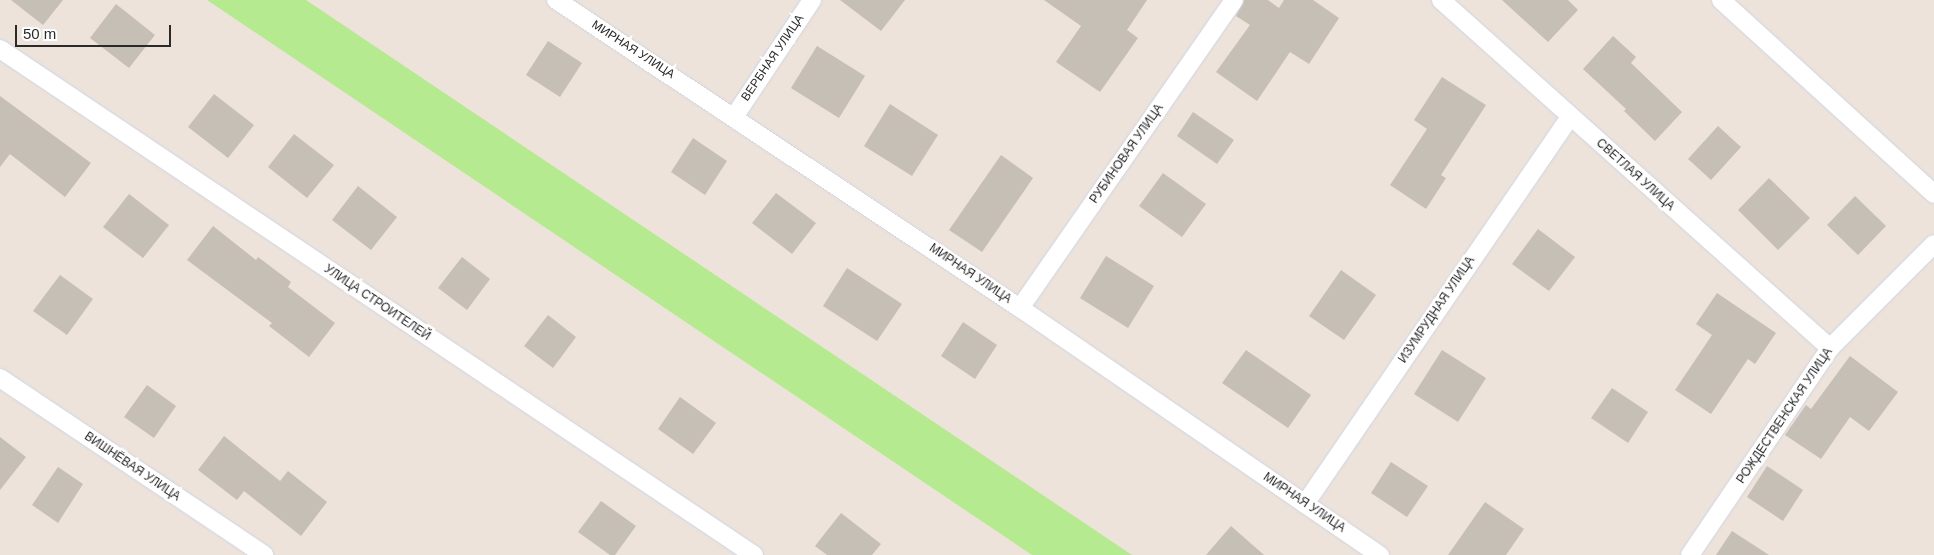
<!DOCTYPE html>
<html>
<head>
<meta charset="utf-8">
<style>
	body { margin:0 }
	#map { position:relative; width:1934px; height:555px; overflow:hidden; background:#ede3da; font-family:Helvetica,sans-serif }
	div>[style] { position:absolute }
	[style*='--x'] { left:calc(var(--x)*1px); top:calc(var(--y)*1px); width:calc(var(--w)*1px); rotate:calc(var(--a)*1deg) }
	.green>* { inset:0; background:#b6ea90 }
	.building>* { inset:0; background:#c5bfb6 }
	.roads { filter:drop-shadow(0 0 1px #cfd5e4) drop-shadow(0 0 1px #cfd5e4) }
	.minor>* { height:18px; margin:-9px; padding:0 9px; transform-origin:9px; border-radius:9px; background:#fff }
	span { translate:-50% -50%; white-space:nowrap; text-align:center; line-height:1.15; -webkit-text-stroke:5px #fff; paint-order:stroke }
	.street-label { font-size:12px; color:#2a2a2a }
	.scale { position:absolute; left:15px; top:25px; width:156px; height:22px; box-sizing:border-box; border:2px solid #2a2a2a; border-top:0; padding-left:6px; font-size:15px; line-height:18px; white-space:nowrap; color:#2a2a2a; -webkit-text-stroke:4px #fff; paint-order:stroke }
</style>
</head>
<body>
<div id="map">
	<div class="green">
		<div style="clip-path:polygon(207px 0,306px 0,1132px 555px,1032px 555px)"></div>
	</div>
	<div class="building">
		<div style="clip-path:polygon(11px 0,63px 0,43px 25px)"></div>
		<div style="clip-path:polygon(840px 0,905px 0,881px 31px)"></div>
		<div style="clip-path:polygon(1044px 0,1147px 0,1127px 30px,1138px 38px,1100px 92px,1056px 62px,1081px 26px)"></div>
		<div style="clip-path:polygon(1244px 0,1268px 0,1279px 8px,1284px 0,1313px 0,1339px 18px,1309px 64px,1290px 52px,1257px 101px,1216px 72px,1250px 25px,1236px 16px)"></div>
		<div style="clip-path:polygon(1502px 0,1568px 0,1578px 10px,1548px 42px)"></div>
		<div style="clip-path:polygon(116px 4px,155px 35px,129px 68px,90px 38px)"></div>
		<div style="clip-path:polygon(1613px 36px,1636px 57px,1631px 63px,1682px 112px,1655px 141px,1624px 111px,1626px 109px,1583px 69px)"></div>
		<div style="clip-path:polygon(548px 41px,582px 63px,560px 97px,526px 75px)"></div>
		<div style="clip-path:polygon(817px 46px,865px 76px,839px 118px,791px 88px)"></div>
		<div style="clip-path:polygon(1442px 77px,1486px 105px,1441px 175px,1446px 178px,1426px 209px,1390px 185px,1427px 129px,1414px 120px)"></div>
		<div style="clip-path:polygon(214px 94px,254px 125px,228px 158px,188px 127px)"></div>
		<div style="clip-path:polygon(0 96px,91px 163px,65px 197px,10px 154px,0 167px)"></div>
		<div style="clip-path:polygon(890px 104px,938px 135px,912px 176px,864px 146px)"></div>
		<div style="clip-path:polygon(1193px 112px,1234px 140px,1217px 164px,1177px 136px)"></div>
		<div style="clip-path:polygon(1718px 126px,1741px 147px,1711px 180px,1688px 159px)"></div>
		<div style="clip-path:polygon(294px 134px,334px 165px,307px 198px,268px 167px)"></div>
		<div style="clip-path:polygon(693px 138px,727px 161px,705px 195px,671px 172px)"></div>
		<div style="clip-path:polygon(1001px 155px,1033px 178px,982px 252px,949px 230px)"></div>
		<div style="clip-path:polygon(1163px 173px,1206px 204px,1182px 237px,1139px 206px)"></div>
		<div style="clip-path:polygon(1769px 178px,1810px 218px,1778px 250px,1738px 210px)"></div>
		<div style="clip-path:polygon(358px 186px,397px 217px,371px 250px,332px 220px)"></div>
		<div style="clip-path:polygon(776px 193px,816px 223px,792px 254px,752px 223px)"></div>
		<div style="clip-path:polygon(129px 194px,169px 225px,143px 258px,103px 227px)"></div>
		<div style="clip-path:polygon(1855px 196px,1886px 226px,1858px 255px,1827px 225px)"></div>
		<div style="clip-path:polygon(213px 226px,256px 260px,258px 257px,291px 282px,288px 287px,335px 323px,309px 357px,269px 326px,272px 323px,187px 260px)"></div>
		<div style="clip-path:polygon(1538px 229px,1575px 257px,1549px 291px,1512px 264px)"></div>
		<div style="clip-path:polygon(1106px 256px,1154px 286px,1128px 328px,1080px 298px)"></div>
		<div style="clip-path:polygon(462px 257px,490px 279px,467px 310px,438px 288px)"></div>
		<div style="clip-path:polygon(847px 268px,902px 304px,877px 341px,823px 306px)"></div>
		<div style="clip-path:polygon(1341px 270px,1376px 295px,1344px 340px,1309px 316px)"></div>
		<div style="clip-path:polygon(60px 275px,93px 299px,67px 335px,33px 311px)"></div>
		<div style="clip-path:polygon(1717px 293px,1776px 333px,1755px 364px,1748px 359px,1711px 414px,1675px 390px,1712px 335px,1696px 324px)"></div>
		<div style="clip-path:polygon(548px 315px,576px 337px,553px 368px,524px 346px)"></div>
		<div style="clip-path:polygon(963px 322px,997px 345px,975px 379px,941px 356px)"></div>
		<div style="clip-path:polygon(1246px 350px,1311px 395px,1288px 428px,1222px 383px)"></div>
		<div style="clip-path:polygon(1442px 350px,1486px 378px,1458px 422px,1414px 394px)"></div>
		<div style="clip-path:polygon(1850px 356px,1898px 392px,1869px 431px,1850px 417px,1821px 459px,1785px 435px,1806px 405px,1811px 409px)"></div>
		<div style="clip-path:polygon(147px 385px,176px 406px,154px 438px,124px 417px)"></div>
		<div style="clip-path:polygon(1612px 388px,1648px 412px,1628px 443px,1591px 418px)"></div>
		<div style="clip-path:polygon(680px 397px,716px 423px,693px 454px,658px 429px)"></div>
		<div style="clip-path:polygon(224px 436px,280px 481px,288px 471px,327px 502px,301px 536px,244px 491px,237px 500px,198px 470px)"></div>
		<div style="clip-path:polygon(0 437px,26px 457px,0 490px)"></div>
		<div style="clip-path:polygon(1391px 462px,1428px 486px,1407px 517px,1371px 493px)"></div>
		<div style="clip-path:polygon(1767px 466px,1803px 490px,1783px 521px,1747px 497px)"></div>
		<div style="clip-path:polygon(58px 467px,83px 484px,58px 523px,32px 505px)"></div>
		<div style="clip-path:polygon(601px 501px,636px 526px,615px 555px,610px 555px,578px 532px)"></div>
		<div style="clip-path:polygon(1485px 502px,1524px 529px,1506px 555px,1448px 555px)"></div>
		<div style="clip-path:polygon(841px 513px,881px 544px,872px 555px,827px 555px,815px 546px)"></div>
		<div style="clip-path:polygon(1231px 526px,1264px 555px,1206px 555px)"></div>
		<div style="clip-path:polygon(1732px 531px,1769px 555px,1716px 555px)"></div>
	</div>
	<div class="roads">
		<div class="minor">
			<div style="--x:556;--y:0;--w:557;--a:33.58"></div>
			<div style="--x:1020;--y:308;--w:437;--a:34.5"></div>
			<div style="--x:1441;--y:0;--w:522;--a:41.82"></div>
			<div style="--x:1721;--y:0;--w:288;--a:42.3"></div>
			<div style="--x:0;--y:49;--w:908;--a:33.87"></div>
			<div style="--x:734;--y:117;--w:141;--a:-56.3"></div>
			<div style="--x:1020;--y:308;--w:375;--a:-55.2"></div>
			<div style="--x:0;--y:378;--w:318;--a:33.8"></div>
			<div style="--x:1305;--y:504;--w:469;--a:-55.6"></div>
			<div style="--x:1690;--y:555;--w:250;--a:-55.9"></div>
			<div style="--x:1830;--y:348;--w:147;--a:-45"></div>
		</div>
	</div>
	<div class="street-label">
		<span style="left:633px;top:50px;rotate:33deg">МИРНАЯ УЛИЦА</span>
		<span style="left:773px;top:58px;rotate:-56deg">ВЕРБНАЯ УЛИЦА</span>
		<span style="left:1127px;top:154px;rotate:-55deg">РУБИНОВАЯ УЛИЦА</span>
		<span style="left:1635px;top:175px;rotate:42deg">СВЕТЛАЯ УЛИЦА</span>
		<span style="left:970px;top:274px;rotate:34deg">МИРНАЯ УЛИЦА</span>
		<span style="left:377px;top:303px;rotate:34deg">УЛИЦА СТРОИТЕЛЕЙ</span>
		<span style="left:1437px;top:310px;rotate:-56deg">ИЗУМРУДНАЯ УЛИЦА</span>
		<span style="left:1785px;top:416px;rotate:-56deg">РОЖДЕСТВЕНСКАЯ УЛИЦА</span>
		<span style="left:132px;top:467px;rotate:34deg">ВИШНЁВАЯ УЛИЦА</span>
		<span style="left:1304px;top:503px;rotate:34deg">МИРНАЯ УЛИЦА</span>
	</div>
	<div class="scale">50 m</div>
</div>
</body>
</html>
